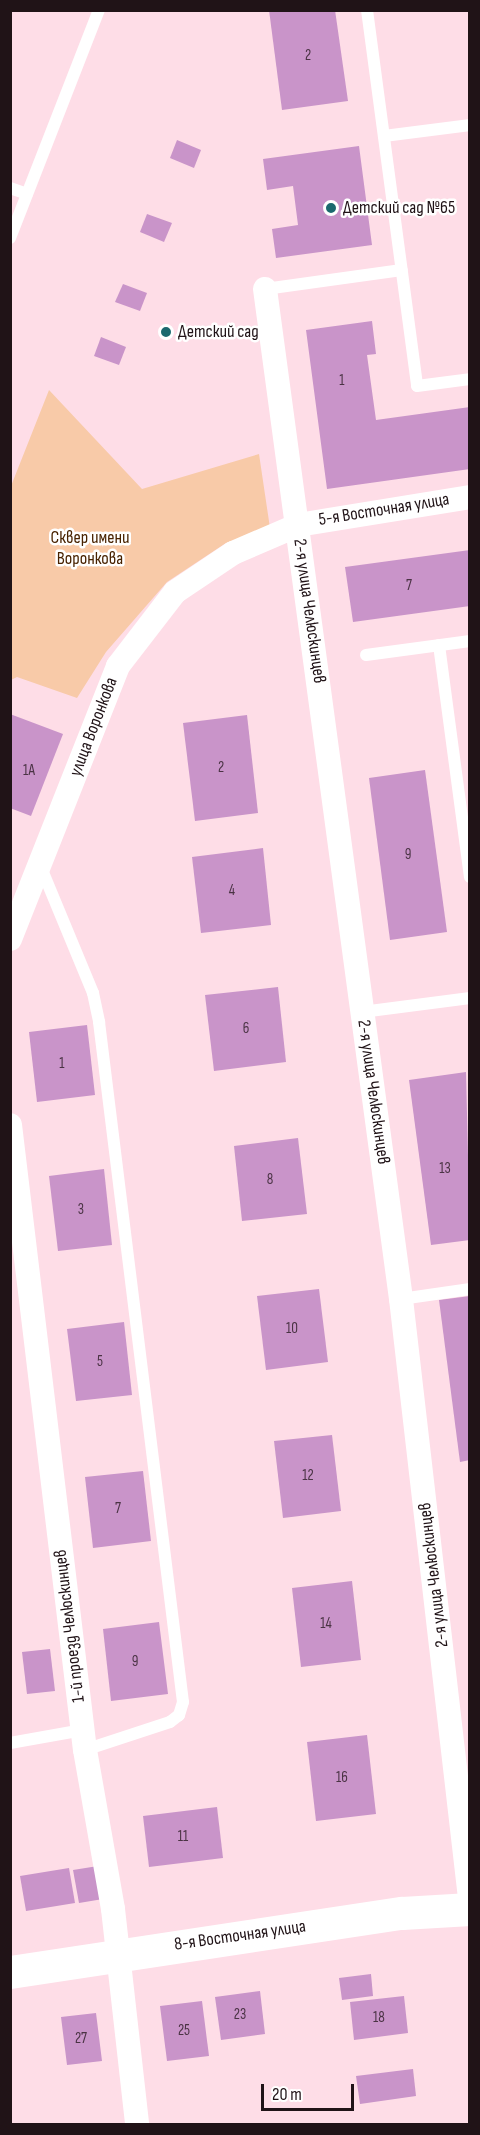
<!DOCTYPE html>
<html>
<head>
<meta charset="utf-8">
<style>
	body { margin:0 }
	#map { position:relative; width:480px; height:2135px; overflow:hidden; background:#fedde7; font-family:"Sofia Sans Condensed",sans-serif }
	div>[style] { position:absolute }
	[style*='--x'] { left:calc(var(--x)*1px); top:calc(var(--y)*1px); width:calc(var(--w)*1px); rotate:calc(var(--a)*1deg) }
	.green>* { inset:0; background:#f8caa8 }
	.building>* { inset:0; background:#c994c9 }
	.service>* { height:12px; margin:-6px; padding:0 6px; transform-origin:6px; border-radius:6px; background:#fff }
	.minor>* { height:24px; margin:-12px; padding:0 12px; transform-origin:12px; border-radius:12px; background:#fff }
	.secondary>* { height:33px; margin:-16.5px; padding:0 16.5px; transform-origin:16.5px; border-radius:16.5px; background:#fff }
	.dots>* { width:16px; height:16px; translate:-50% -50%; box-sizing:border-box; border:3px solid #fff; border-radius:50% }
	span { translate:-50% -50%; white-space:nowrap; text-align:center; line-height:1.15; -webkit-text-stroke:5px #fff; paint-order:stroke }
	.number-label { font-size:15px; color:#4a3344 }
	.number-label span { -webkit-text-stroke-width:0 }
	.poi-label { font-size:18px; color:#201317 }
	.left { translate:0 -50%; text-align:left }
	.street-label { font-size:18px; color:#201317 }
	.park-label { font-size:18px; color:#482200 }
	.frame { position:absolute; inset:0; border:12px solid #201317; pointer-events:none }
	.scale { position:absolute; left:261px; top:2084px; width:93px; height:27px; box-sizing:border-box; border:3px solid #201317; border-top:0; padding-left:8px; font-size:18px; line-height:21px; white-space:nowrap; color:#201317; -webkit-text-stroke:4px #fff; paint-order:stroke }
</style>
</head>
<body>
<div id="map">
	<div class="green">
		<div style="clip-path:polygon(49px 390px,142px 489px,259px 454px,270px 528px,226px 543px,167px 582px,106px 652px,77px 698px,17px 677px,11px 680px,11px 486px)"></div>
	</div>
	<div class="building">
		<div style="clip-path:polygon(269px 10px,335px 10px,348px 101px,282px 110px)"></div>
		<div style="clip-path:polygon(177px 140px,201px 150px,194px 168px,170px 158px)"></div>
		<div style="clip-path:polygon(359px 146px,372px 245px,276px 258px,272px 229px,298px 225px,293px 186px,267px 190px,263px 159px)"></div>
		<div style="clip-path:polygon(147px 214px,172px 223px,164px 242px,140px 232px)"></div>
		<div style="clip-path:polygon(123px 284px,147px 293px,140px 311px,115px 302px)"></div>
		<div style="clip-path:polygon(372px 321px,376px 354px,367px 355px,376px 420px,470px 407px,470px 469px,327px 489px,306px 330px)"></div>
		<div style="clip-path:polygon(101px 337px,126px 347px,119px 365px,94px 356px)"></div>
		<div style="clip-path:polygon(470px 550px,470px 606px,353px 622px,345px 567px)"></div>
		<div style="clip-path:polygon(10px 714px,63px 734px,31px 816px,10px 808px)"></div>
		<div style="clip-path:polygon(247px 715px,258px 813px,195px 821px,183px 723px)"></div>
		<div style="clip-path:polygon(425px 770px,447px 932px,390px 940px,369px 778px)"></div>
		<div style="clip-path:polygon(263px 848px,271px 925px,201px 933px,192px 857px)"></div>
		<div style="clip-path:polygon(278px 987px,286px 1062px,214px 1071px,205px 995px)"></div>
		<div style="clip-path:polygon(87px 1025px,95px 1095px,37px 1102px,29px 1032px)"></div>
		<div style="clip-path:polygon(466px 1072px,470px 1240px,431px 1245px,409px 1080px)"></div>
		<div style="clip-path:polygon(298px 1138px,307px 1214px,242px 1221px,234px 1146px)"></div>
		<div style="clip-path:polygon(104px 1169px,112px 1245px,58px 1251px,49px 1176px)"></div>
		<div style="clip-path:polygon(319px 1289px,328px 1362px,266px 1370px,257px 1296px)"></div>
		<div style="clip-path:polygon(470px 1296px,470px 1460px,460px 1462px,439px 1300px)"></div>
		<div style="clip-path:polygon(124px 1322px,132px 1395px,76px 1401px,67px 1329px)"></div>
		<div style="clip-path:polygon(332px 1435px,341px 1511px,283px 1518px,274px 1441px)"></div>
		<div style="clip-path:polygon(143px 1471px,151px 1541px,93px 1548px,85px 1477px)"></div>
		<div style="clip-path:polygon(352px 1581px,361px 1660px,301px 1667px,292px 1588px)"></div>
		<div style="clip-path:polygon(159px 1622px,168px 1694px,111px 1701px,103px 1629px)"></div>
		<div style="clip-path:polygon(50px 1649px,55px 1691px,27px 1694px,22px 1652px)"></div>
		<div style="clip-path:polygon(367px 1735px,376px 1814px,316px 1821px,307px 1742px)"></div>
		<div style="clip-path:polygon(217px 1807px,223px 1858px,149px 1867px,143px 1816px)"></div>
		<div style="clip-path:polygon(98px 1866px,103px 1899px,79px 1903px,73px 1870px)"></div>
		<div style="clip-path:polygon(69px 1868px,75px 1903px,26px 1911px,20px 1876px)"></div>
		<div style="clip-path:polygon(371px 1974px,373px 1996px,342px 2000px,339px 1978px)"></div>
		<div style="clip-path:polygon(260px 1991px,265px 2034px,221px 2040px,215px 1997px)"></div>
		<div style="clip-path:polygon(404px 1996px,408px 2033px,354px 2040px,350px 2002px)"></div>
		<div style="clip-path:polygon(202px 2001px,209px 2056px,167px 2061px,160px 2006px)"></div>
		<div style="clip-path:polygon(96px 2013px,102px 2061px,67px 2065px,61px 2017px)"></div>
		<div style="clip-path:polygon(413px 2069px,416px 2096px,360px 2104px,356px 2076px)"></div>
	</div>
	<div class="service">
		<div style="--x:367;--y:10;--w:379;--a:82.4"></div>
		<div style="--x:417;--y:386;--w:53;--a:-7.5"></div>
		<div style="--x:384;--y:136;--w:87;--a:-7.3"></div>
		<div style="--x:10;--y:188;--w:18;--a:19"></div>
		<div style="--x:10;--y:238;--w:245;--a:-68.7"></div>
		<div style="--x:265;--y:289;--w:138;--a:-7.9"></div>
		<div style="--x:439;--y:645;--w:234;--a:82.4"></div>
		<div style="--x:366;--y:655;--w:105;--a:-7.7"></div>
		<div style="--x:40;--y:865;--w:139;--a:67.5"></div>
		<div style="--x:93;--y:993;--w:30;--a:78"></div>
		<div style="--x:99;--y:1022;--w:685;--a:82.96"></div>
		<div style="--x:183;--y:1702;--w:14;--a:107"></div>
		<div style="--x:179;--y:1715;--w:11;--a:142"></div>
		<div style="--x:170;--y:1722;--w:89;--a:161.8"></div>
		<div style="--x:362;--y:1012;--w:109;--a:-7.4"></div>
		<div style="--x:401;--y:1299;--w:70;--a:-8.2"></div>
		<div style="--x:10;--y:1743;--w:74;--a:-10.1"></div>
	</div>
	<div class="minor">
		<div style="--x:265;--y:289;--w:1019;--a:82.33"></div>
		<div style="--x:401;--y:1299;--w:603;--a:83.43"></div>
		<div style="--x:10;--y:939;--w:294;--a:-68.4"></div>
		<div style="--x:118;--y:666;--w:93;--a:-52.4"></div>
		<div style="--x:175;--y:592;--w:70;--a:-33.9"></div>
		<div style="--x:233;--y:553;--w:71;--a:-23.3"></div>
		<div style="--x:298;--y:525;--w:174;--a:-9.2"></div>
		<div style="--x:10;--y:1125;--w:629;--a:83.16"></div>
		<div style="--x:85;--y:1750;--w:161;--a:80"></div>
		<div style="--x:113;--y:1909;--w:216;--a:83.6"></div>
	</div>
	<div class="secondary">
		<div style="--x:10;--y:1972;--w:396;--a:-8.6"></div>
		<div style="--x:402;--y:1913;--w:68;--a:-3.4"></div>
	</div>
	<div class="dots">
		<div style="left:331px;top:208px;background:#1b686e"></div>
		<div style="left:166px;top:332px;background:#1b686e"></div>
	</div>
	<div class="number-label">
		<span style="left:308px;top:56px">2</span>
		<span style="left:342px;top:381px">1</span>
		<span style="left:409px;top:586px">7</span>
		<span style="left:221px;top:768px">2</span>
		<span style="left:29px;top:771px">1А</span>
		<span style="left:408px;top:855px">9</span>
		<span style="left:232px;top:891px">4</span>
		<span style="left:246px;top:1029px">6</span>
		<span style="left:62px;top:1064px">1</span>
		<span style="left:445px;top:1169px">13</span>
		<span style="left:270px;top:1180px">8</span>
		<span style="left:81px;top:1210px">3</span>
		<span style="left:292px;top:1329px">10</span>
		<span style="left:100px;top:1362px">5</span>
		<span style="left:308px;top:1476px">12</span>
		<span style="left:118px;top:1509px">7</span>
		<span style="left:326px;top:1624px">14</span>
		<span style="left:135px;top:1662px">9</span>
		<span style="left:342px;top:1778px">16</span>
		<span style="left:183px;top:1837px">11</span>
		<span style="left:240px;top:2015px">23</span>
		<span style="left:379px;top:2018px">18</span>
		<span style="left:184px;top:2031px">25</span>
		<span style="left:81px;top:2039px">27</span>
	</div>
	<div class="poi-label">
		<span class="left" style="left:343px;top:208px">Детский сад №65</span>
		<span class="left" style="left:178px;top:332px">Детский сад</span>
	</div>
	<div class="street-label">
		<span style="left:384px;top:510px;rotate:-9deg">5-я Восточная улица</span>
		<span style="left:309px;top:611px;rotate:82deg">2-я улица Челюскинцев</span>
		<span style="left:94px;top:727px;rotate:-69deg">улица Воронкова</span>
		<span style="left:373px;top:1092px;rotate:82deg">2-я улица Челюскинцев</span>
		<span style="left:434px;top:1575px;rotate:-97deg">2-я улица Челюскинцев</span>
		<span style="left:70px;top:1626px;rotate:-97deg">1-й проезд Челюскинцев</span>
		<span style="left:240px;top:1936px;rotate:-8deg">8-я Восточная улица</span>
	</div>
	<div class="park-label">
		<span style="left:90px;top:549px">Сквер имени<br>Воронкова</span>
	</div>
	<div class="frame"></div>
	<div class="scale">20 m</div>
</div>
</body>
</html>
